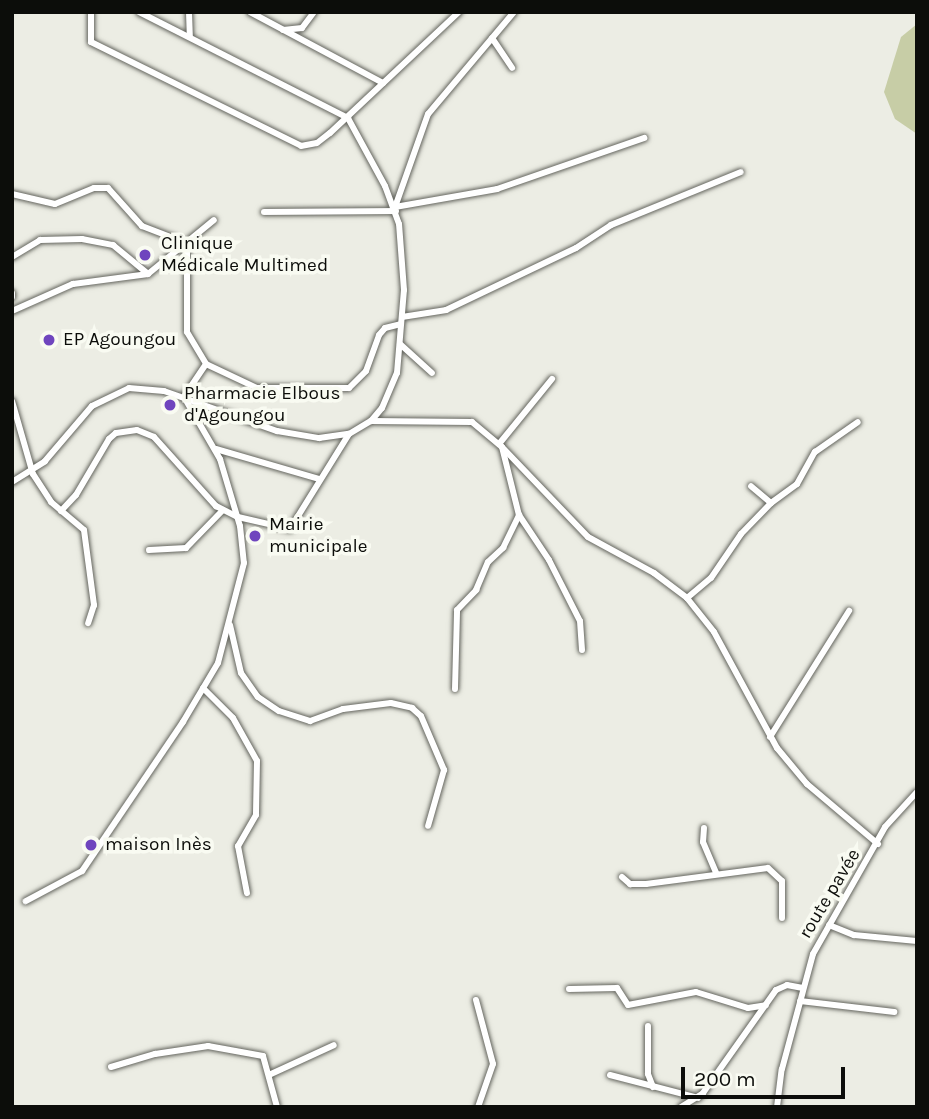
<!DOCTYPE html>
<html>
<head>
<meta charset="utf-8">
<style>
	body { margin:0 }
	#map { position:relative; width:929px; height:1119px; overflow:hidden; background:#ecede4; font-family:Karla,sans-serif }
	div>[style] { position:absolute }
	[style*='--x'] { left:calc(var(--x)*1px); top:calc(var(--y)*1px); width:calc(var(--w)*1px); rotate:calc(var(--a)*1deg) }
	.green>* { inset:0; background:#c7cda6 }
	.roads { filter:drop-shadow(0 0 2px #64655e) drop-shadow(0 0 2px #64655e) }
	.minor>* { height:6px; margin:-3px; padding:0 3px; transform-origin:3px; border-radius:3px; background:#fff }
	.dots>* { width:19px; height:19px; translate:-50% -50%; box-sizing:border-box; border:4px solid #f9fbf2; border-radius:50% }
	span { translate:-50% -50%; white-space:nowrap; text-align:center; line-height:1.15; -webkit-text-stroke:7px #f9fbf2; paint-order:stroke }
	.poi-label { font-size:19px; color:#0c0d0a }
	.left { translate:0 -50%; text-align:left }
	.street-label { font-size:19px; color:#0c0d0a }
	.frame { position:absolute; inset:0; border:14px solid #0c0d0a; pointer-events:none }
	.scale { position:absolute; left:681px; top:1067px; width:164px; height:32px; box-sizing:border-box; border:4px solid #0c0d0a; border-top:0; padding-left:9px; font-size:21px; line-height:24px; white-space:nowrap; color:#0c0d0a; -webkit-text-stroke:5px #f9fbf2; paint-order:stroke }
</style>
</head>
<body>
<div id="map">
	<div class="green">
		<div style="clip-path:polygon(917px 24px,917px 134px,895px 119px,884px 92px,901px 37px)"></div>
	</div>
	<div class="roads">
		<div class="minor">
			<div style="--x:91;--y:12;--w:30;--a:90"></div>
			<div style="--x:91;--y:42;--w:234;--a:26.3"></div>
			<div style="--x:301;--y:146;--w:16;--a:-11"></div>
			<div style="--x:317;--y:143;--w:16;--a:-38"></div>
			<div style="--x:330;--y:133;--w:177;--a:-43.2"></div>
			<div style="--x:189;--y:12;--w:25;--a:88"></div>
			<div style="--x:250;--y:12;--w:151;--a:28.1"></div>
			<div style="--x:514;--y:12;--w:133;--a:130.1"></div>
			<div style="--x:428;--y:114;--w:99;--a:109.5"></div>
			<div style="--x:395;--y:207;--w:104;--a:-10"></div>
			<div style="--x:497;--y:189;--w:156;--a:-19.1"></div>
			<div style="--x:283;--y:30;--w:19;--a:-6"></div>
			<div style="--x:302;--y:28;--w:20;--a:-53"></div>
			<div style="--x:492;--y:38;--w:36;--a:56"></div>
			<div style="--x:12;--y:194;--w:44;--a:13.1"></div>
			<div style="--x:55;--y:204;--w:42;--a:-22.3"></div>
			<div style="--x:94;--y:188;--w:14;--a:0"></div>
			<div style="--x:108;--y:188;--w:51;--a:48.2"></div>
			<div style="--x:142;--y:226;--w:34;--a:21"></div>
			<div style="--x:174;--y:238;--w:19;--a:47"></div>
			<div style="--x:187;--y:252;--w:80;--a:90"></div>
			<div style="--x:187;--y:332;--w:37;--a:59"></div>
			<div style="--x:206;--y:364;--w:40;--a:124"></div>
			<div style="--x:184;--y:397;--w:72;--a:59.9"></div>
			<div style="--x:220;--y:459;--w:70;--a:73.4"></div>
			<div style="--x:240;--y:526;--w:37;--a:84"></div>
			<div style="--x:244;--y:563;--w:103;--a:104.6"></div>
			<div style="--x:218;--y:663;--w:69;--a:120.7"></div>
			<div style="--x:183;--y:722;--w:180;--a:124.1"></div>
			<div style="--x:82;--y:871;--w:64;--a:151.8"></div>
			<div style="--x:264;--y:212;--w:132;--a:-0.4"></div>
			<div style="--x:12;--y:257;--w:33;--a:-31"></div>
			<div style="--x:40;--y:240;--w:42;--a:-1.4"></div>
			<div style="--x:82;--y:239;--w:32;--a:11"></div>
			<div style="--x:113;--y:245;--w:45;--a:39.6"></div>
			<div style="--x:148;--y:274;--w:85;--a:-39.3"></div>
			<div style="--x:12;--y:293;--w:4;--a:90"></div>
			<div style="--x:12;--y:311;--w:67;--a:-23.9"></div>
			<div style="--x:73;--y:284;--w:76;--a:-7.6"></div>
			<div style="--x:402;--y:317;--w:45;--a:-9"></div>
			<div style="--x:446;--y:310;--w:144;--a:-25.5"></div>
			<div style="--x:576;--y:248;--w:42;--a:-33.3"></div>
			<div style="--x:611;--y:225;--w:140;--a:-22.2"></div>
			<div style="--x:400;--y:344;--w:43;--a:42.2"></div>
			<div style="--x:206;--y:364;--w:56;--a:25.2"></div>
			<div style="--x:257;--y:388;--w:92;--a:0"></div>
			<div style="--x:349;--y:388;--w:24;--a:-45"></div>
			<div style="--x:366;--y:371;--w:38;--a:-70"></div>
			<div style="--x:379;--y:335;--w:9;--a:-49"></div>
			<div style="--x:385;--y:328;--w:16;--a:-14"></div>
			<div style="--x:12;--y:401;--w:76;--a:74"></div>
			<div style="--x:33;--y:474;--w:33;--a:57"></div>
			<div style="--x:51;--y:502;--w:43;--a:40.3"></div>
			<div style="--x:84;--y:530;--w:76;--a:82.4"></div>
			<div style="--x:94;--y:605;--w:19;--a:108"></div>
			<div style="--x:371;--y:421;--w:101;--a:0.6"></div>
			<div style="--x:472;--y:422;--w:39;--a:40"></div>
			<div style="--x:502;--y:447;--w:70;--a:76"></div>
			<div style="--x:519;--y:515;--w:54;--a:56.3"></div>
			<div style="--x:549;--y:560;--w:68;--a:63.1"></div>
			<div style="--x:580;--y:621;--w:29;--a:86"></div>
			<div style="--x:499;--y:444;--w:84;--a:-50.8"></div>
			<div style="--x:502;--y:447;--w:124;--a:46.3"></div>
			<div style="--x:588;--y:537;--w:75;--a:28.6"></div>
			<div style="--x:654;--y:573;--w:41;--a:37.1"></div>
			<div style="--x:687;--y:598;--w:43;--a:51.5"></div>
			<div style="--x:714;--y:632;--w:132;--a:61.5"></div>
			<div style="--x:777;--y:748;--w:47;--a:50.2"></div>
			<div style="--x:807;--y:784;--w:93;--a:40.2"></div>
			<div style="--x:216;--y:449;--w:107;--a:16.2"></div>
			<div style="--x:12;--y:482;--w:39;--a:-32"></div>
			<div style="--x:45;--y:461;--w:72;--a:-49.5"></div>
			<div style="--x:92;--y:406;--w:41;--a:-25.9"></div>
			<div style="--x:129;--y:388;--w:35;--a:5"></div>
			<div style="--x:164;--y:391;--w:120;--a:19.5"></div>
			<div style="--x:277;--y:431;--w:43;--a:9.5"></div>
			<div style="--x:319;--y:438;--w:30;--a:-8"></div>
			<div style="--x:349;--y:434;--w:26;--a:-31"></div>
			<div style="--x:371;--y:421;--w:17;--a:-50"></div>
			<div style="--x:382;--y:408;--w:38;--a:-67"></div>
			<div style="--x:397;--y:373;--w:83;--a:-85.2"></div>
			<div style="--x:404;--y:290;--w:66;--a:-94.3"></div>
			<div style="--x:399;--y:224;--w:40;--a:-110.2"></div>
			<div style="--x:385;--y:186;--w:77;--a:-118.6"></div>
			<div style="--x:348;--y:118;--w:234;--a:-153.1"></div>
			<div style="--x:771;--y:503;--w:32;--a:-36"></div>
			<div style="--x:797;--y:484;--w:37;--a:-61"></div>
			<div style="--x:815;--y:452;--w:52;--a:-34.9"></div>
			<div style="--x:61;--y:511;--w:22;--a:-47"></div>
			<div style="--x:76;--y:495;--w:65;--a:-59.5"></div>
			<div style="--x:109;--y:439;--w:9;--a:-41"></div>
			<div style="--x:116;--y:433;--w:21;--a:-8"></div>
			<div style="--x:137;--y:430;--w:18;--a:22"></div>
			<div style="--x:154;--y:437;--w:93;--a:48.1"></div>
			<div style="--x:216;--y:506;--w:25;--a:27"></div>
			<div style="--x:238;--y:517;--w:53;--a:13"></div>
			<div style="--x:290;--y:529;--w:112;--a:-58.2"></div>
			<div style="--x:149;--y:550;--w:37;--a:-3"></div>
			<div style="--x:186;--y:548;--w:53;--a:-45.8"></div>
			<div style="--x:687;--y:598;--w:31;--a:-40"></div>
			<div style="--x:711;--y:578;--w:53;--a:-55.7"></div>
			<div style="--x:741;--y:534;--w:43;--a:-45.9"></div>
			<div style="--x:771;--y:503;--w:26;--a:-140"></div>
			<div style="--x:230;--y:625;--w:49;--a:77.1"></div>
			<div style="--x:241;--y:673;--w:29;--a:55"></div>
			<div style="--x:258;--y:697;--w:25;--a:34"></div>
			<div style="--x:279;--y:711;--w:33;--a:18"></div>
			<div style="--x:310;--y:721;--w:35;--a:-20"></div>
			<div style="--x:343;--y:709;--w:48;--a:-7.1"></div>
			<div style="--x:391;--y:703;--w:22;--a:13"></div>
			<div style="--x:412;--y:708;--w:12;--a:42"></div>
			<div style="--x:421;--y:716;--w:59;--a:66.9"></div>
			<div style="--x:444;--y:770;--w:58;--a:105.9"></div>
			<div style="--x:203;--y:688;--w:42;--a:45"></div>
			<div style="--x:233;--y:718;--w:49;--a:60.8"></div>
			<div style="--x:257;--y:761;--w:54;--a:91.1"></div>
			<div style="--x:256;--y:815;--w:36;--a:120"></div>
			<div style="--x:238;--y:846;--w:48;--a:79.2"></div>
			<div style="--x:455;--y:689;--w:79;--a:-88.5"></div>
			<div style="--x:457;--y:610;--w:28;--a:-46"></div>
			<div style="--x:476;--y:590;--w:30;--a:-67"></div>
			<div style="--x:488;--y:562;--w:21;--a:-43"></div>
			<div style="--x:503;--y:548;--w:37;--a:-64"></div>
			<div style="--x:770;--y:737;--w:149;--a:-57.9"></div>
			<div style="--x:704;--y:828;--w:14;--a:94"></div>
			<div style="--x:703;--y:842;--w:34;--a:67"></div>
			<div style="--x:622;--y:877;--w:11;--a:41"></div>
			<div style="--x:630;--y:884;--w:16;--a:0"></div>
			<div style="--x:646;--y:884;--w:123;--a:-7.5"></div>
			<div style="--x:768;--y:868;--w:19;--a:43"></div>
			<div style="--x:782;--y:881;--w:37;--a:90"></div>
			<div style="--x:829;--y:925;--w:27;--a:22"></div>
			<div style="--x:854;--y:935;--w:63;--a:5.4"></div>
			<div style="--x:569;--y:989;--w:48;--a:-1.2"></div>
			<div style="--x:617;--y:988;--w:20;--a:57"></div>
			<div style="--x:628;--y:1005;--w:69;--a:-10.8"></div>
			<div style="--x:696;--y:992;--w:54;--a:17.1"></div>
			<div style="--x:748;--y:1008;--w:18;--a:-9"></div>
			<div style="--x:476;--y:1000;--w:66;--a:75.1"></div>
			<div style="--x:493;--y:1064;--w:46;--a:109.2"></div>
			<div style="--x:800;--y:1001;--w:95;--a:6.7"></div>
			<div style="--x:648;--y:1026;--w:48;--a:90"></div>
			<div style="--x:648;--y:1074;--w:14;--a:69"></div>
			<div style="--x:111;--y:1067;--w:46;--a:-16.5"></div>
			<div style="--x:155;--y:1054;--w:54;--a:-8.6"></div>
			<div style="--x:208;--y:1046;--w:56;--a:10.3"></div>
			<div style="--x:263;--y:1056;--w:53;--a:74.6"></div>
			<div style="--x:271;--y:1074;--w:69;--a:-24.7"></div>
			<div style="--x:610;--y:1075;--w:91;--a:14.6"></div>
			<div style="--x:681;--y:1107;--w:26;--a:-32"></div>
			<div style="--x:703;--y:1093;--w:126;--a:-54.7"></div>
			<div style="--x:776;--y:990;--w:12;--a:-24"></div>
			<div style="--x:787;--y:985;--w:16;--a:11"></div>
			<div style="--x:777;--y:1107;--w:38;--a:-83"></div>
			<div style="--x:782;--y:1069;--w:119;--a:-74.9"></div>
			<div style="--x:813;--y:954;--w:146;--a:-60.4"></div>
			<div style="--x:885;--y:827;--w:47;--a:-47.6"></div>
		</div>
	</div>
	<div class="dots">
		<div style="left:145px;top:255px;background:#6f45be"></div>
		<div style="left:49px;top:340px;background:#6f45be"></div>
		<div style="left:170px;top:405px;background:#6f45be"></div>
		<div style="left:255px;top:536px;background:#6f45be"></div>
		<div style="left:91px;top:845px;background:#6f45be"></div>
	</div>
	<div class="poi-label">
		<span class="left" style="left:161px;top:255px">Clinique<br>Médicale Multimed</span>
		<span class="left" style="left:63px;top:340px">EP Agoungou</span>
		<span class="left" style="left:184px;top:405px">Pharmacie Elbous<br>d'Agoungou</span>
		<span class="left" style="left:269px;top:536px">Mairie<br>municipale</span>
		<span class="left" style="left:105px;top:845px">maison Inès</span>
	</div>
	<div class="street-label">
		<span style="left:830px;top:894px;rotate:-59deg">route pavée</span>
	</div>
	<div class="frame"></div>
	<div class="scale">200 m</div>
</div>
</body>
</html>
